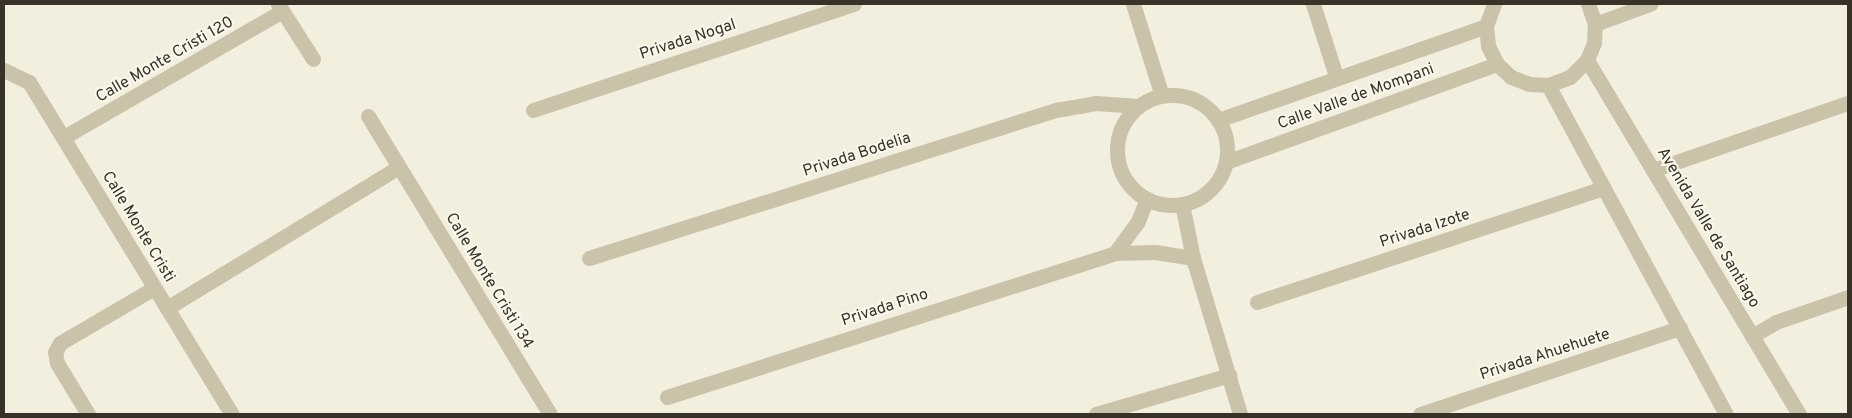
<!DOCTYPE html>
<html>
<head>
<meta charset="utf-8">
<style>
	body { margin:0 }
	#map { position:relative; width:1852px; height:418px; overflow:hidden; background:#f2efde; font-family:Overpass,sans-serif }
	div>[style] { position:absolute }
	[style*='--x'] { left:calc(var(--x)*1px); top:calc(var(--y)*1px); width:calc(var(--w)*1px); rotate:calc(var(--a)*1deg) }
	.minor>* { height:15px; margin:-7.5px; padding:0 7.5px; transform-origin:7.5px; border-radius:7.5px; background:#cbc2aa }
	.minor>.ring { margin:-7.5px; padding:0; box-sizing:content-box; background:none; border:15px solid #cbc2aa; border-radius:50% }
	span { translate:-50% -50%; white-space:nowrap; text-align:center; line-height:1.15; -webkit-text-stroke:4px #faf7eb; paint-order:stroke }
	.street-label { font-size:16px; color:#383229 }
	.frame { position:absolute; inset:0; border:5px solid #383229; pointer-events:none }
</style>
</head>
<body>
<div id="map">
	<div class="minor">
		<div style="--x:278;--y:4;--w:65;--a:57.5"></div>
		<div style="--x:1133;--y:4;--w:96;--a:72.5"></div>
		<div style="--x:1313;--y:4;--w:76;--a:72.3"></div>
		<div style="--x:1494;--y:4;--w:23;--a:110"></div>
		<div style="--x:1486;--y:26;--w:20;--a:84"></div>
		<div style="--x:1488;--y:46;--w:20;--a:63"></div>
		<div style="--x:1497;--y:64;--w:19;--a:43"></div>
		<div style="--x:1511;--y:77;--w:19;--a:21"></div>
		<div style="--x:1529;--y:84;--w:19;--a:3"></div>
		<div style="--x:1548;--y:85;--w:23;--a:-20"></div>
		<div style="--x:1570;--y:77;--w:24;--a:-45"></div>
		<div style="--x:1587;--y:60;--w:18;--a:-68"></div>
		<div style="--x:1594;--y:43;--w:19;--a:-87"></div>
		<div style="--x:1595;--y:24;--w:21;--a:-109"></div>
		<div style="--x:1595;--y:24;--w:59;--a:-20"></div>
		<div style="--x:1587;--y:60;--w:413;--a:59.1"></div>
		<div style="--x:4;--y:70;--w:28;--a:26"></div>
		<div style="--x:29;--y:82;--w:389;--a:58.6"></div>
		<div style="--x:1548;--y:85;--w:374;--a:61.6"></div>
		<div class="ring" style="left:1117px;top:95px;width:95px;height:95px"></div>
		<div style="--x:533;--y:110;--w:338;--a:-18.3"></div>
		<div style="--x:368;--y:116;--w:349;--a:58.6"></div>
		<div style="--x:1218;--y:120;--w:284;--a:-19.3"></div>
		<div style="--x:64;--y:137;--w:252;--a:-30"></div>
		<div style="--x:1226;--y:162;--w:288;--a:-19.9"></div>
		<div style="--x:1653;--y:170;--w:206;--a:-19"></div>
		<div style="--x:1182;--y:204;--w:55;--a:78.5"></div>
		<div style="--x:1193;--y:258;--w:163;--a:73.2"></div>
		<div style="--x:1115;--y:253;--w:39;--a:-54"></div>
		<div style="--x:1138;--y:221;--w:24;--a:-68"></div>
		<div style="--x:589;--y:258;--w:490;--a:-17.6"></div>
		<div style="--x:1056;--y:110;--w:40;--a:-10"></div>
		<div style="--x:1095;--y:103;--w:44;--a:3.9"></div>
		<div style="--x:1257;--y:302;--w:365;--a:-18.2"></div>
		<div style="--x:167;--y:308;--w:271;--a:-31.3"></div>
		<div style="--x:1752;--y:336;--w:28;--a:-30"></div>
		<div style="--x:1776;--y:322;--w:76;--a:-19.1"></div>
		<div style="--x:667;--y:397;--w:471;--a:-17.8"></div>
		<div style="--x:1115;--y:253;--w:40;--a:-1.4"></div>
		<div style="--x:1155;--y:252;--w:38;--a:9"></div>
		<div style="--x:88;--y:414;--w:60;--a:-121.3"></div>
		<div style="--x:57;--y:363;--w:11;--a:-100"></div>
		<div style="--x:55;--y:352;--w:10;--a:-61"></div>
		<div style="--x:60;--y:343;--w:109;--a:-30.3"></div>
		<div style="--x:1096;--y:414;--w:139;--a:-16.3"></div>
		<div style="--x:1420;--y:414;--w:274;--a:-18.3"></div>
	</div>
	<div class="street-label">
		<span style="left:688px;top:40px;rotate:-18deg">Privada Nogal</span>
		<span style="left:165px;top:60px;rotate:-30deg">Calle Monte Cristi 120</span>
		<span style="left:1356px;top:97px;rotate:-20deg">Calle Valle de Mompani</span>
		<span style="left:857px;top:155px;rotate:-18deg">Privada Bodelia</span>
		<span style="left:138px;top:227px;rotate:59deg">Calle Monte Cristi</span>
		<span style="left:1708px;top:228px;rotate:59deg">Avenida Valle de Santiago</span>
		<span style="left:1425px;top:229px;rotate:-18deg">Privada Izote</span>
		<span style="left:489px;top:281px;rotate:59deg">Calle Monte Cristi 134</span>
		<span style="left:885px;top:308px;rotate:-18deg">Privada Pino</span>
		<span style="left:1545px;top:355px;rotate:-18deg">Privada Ahuehuete</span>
	</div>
	<div class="frame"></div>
</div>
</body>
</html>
